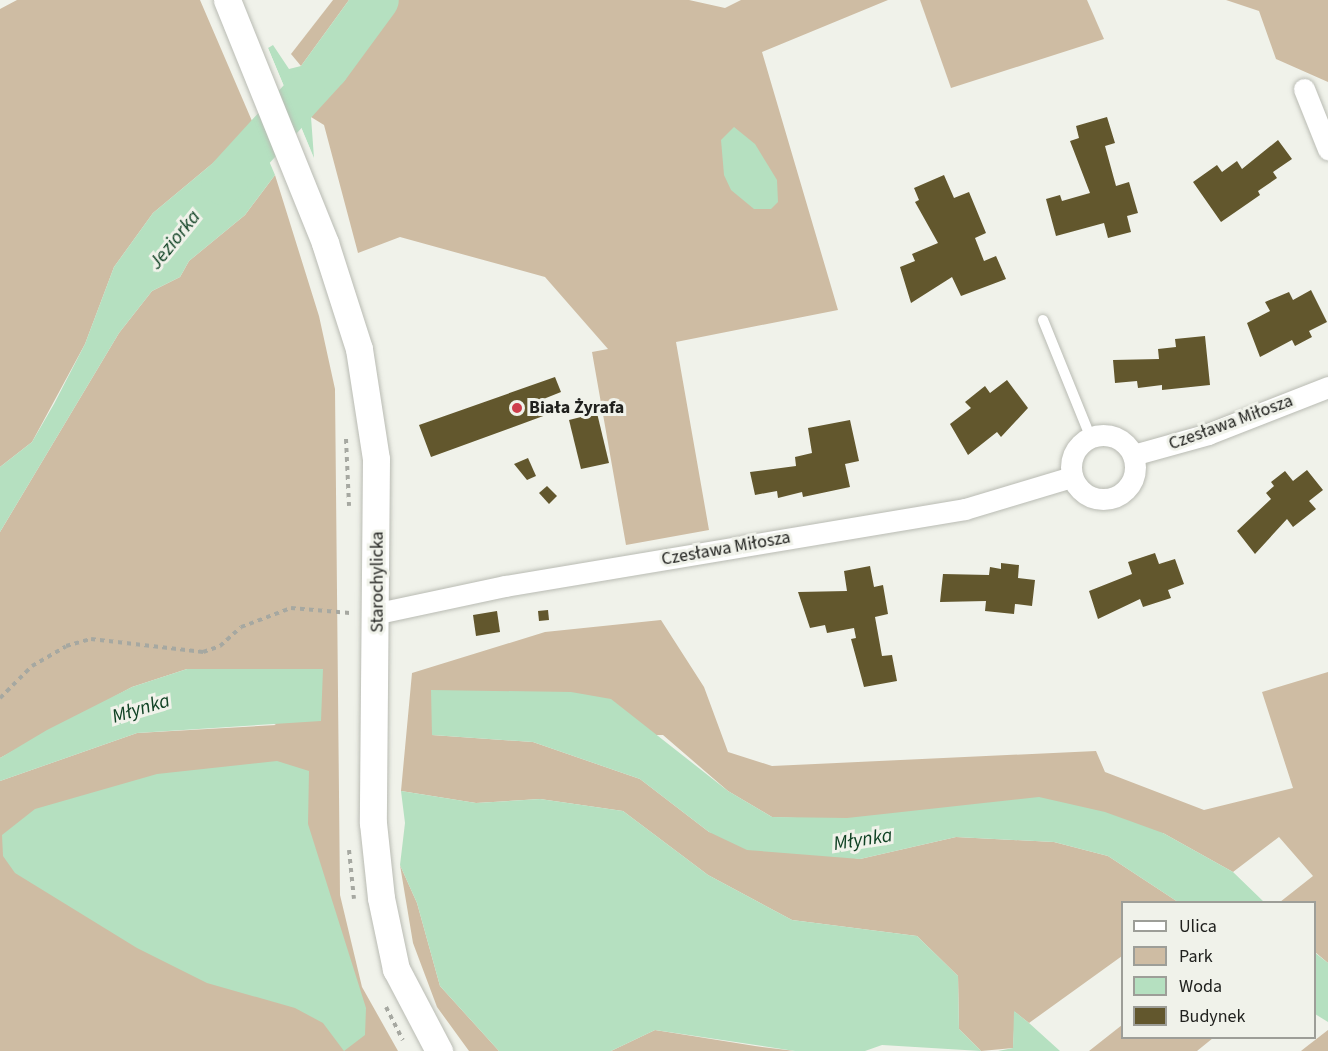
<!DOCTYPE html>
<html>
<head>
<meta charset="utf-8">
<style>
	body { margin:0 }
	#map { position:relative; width:1328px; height:1051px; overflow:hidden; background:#f0f2ea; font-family:"Source Sans 3",sans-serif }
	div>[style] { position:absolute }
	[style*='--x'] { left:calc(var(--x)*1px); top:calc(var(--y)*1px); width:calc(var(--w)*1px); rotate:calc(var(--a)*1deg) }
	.green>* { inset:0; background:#cebca3 }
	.water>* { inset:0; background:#b5e0c0 }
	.pier>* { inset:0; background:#f0f2ea }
	.river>* { height:42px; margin:-21px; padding:0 21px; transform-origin:21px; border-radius:21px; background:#b5e0c0 }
	.building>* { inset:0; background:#62572d }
	.path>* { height:4px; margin-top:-2px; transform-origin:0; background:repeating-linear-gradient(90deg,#a6a8a1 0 4.5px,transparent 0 9px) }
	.roads { filter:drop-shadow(0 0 2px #b9bbb3) drop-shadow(0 0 2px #b9bbb3) }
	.service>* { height:10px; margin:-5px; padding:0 5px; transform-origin:5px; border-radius:5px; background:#fff }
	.minor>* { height:21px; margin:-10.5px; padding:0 10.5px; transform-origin:10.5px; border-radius:10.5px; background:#fff }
	.minor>.ring { margin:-10.5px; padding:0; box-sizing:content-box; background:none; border:21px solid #fff; border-radius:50% }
	.tertiary>* { height:27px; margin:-13.5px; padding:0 13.5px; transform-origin:13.5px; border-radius:13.5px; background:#fff }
	.dots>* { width:16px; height:16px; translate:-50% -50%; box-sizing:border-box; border:3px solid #f0f2ea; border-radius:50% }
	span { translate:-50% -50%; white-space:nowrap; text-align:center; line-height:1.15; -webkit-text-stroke:6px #f0f2ea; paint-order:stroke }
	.poi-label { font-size:18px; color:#20211e; font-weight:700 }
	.left { translate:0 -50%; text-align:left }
	.street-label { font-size:18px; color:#20211e }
	.water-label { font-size:20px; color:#104224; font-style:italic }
	.legend { position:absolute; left:1121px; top:901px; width:195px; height:138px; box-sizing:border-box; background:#f0f2ea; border:2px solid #9d9e98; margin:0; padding:8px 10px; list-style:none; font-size:18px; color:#20211e }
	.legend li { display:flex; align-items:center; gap:12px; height:30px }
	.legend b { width:30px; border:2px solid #9d9e98 }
</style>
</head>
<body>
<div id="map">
	<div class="green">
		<div style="clip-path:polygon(17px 0,200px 0,255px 128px,153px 213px,114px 267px,85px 344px,32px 442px,0 467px,0 9px)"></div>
		<div style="clip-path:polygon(333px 0,349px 0,301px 66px,291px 54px)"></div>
		<div style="clip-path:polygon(398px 0,689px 0,725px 8px,741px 0,888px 0,762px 52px,838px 310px,676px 342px,709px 530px,626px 545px,592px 352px,608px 349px,545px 277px,400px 237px,358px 253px,324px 125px,311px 117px)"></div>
		<div style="clip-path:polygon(920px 0,1087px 0,1104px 39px,951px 88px)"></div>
		<div style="clip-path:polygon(1226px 0,1328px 0,1328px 82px,1276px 59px,1259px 11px)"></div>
		<div style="clip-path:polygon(275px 175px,319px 316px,335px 389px,340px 895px,362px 987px,398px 1051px,0 1051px,0 781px,137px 733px,276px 725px,187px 669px,132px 687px,0 758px,0 532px,119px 333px,152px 291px,180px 277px,189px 261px,245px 215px)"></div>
		<div style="clip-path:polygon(661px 620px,704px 687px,728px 752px,772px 766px,1096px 751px,1105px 772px,1204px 810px,1293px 788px,1262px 692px,1328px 672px,1328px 963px,1315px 952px,1314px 902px,1280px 902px,1313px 876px,1279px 837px,1233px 872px,1163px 833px,772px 817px,728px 791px,663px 735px,432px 735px,533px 742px,640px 779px,709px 832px,860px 859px,956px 837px,1054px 842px,1108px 856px,1178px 902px,1122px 902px,1122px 956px,1029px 1023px,1015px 1012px,1013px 1048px,981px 1051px,959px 1029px,958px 976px,917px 936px,792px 920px,708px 875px,623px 811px,540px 799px,476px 803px,401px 791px,412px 673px,545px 632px)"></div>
		<div style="clip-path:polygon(400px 865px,417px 903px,440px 986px,499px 1051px,469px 1051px,437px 1007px,413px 943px)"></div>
		<div style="clip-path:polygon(1122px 1025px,1122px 1038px,1213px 1038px,1197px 1051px,1089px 1051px)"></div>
		<div style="clip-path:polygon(655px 1030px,755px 1046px,795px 1051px,611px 1051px)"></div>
		<div style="clip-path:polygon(1328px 1030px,1328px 1051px,1301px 1051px,1306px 1047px)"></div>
	</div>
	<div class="water">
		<div style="clip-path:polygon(349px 0,398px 0,311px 117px,314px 158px,268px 48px,273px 45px,289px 69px,301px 66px)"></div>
		<div style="clip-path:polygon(734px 127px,755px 144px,777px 180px,778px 202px,771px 209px,754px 209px,731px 190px,724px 175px,721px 140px)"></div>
		<div style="clip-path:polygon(255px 128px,275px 175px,245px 215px,189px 261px,180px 277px,152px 291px,119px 333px,0 532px,0 467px,32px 442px,54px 404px,85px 344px,114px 267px,153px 213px)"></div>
		<div style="clip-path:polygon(187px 669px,323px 669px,321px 721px,137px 733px,0 781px,0 758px,47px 730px,132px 687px)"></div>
		<div style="clip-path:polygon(431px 690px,571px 692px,611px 699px,728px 791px,772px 817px,847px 818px,1039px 797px,1105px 812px,1163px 833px,1233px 872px,1264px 902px,1178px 902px,1108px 856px,1054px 842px,956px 837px,860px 859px,747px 850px,709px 832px,640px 779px,533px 742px,432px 735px)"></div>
		<div style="clip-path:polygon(277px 761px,309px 771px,308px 824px,366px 1008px,365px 1035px,344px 1051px,323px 1023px,295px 1008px,207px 983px,137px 948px,15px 873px,3px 856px,2px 835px,35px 809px,157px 774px)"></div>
		<div style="clip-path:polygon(401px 791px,476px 803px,540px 799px,623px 811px,708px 875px,792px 920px,917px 936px,958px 976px,959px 1029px,981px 1051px,882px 1045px,865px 1051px,795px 1051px,655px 1030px,611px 1051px,499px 1051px,440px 986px,417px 903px,400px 865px,405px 823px)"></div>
		<div style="clip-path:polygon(1314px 952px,1328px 963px,1328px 1022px,1315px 1014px)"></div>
		<div style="clip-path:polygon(1014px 1011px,1029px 1023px,1060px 1051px,998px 1051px,1013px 1048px)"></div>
	</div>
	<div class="pier">
		<div style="clip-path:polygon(267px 45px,268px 48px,315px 161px,265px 49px)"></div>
	</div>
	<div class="river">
		<div style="--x:222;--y:184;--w:157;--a:-47.6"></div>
		<div style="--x:328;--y:68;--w:84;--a:-53.7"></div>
	</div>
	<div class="building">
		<div style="clip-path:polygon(1107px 117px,1115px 143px,1105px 146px,1116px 186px,1129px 182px,1138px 213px,1127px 216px,1131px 232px,1108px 238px,1104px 223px,1056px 236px,1046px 199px,1060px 195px,1062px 201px,1090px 193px,1070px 141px,1079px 138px,1076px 126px)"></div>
		<div style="clip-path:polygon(1278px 140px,1292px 159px,1273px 172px,1277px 178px,1258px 191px,1260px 195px,1221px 222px,1193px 182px,1217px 165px,1222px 172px,1237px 161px,1242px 169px)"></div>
		<div style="clip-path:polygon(944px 175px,954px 198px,969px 192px,986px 233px,975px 238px,984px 261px,996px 256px,1006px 279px,961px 296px,952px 277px,911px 303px,900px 267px,915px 261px,912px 254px,938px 243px,915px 202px,919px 200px,914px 188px)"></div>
		<div style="clip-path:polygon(1311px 290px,1327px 322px,1309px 331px,1312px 337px,1295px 346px,1292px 340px,1260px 357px,1247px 323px,1270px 311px,1265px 302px,1289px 292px,1293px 300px)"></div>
		<div style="clip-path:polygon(1205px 336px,1210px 385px,1162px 390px,1162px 385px,1138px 388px,1137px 381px,1115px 383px,1113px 360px,1159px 359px,1158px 349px,1176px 347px,1175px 339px)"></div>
		<div style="clip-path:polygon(555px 377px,561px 392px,541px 400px,546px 415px,431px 457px,419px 425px)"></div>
		<div style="clip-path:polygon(1007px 380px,1028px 408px,1001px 437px,997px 432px,968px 455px,950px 424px,971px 408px,965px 402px,985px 386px,990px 393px)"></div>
		<div style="clip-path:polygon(597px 413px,609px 463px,581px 469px,569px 420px)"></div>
		<div style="clip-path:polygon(850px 420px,859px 461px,845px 464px,850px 487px,803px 497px,802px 492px,778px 498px,777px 491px,755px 495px,750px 472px,796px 466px,795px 457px,812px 453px,808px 428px)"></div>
		<div style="clip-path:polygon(528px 458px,536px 476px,527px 480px,514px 464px)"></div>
		<div style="clip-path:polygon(1307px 470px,1323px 490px,1309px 501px,1316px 509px,1293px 527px,1287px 519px,1255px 554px,1237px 531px,1271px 499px,1266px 493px,1274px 486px,1271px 482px,1285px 471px,1293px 481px)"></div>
		<div style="clip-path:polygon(547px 486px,557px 496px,549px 504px,539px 493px)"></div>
		<div style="clip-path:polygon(1155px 553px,1159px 564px,1175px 559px,1184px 584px,1168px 590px,1171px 598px,1143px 607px,1140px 599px,1098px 619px,1089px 591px,1132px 574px,1128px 562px)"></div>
		<div style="clip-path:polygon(1001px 563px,1019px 565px,1018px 578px,1035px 580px,1032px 606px,1015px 604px,1014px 614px,985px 611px,986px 601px,940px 602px,943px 574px,989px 575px,990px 567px,1001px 569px)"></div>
		<div style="clip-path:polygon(870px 566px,874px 587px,883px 585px,888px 614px,875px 617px,882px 656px,892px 655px,897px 681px,864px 687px,851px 639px,856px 638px,854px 628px,827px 633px,825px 625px,810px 628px,798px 592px,847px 591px,844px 571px)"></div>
		<div style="clip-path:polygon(548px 610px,549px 620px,539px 621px,538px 611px)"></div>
		<div style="clip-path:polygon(497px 611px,500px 632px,476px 636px,473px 615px)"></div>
	</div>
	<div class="path">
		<div style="--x:346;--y:439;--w:67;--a:87.4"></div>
		<div style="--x:0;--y:698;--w:45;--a:-45"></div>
		<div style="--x:32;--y:666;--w:39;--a:-30"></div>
		<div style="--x:66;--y:646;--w:26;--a:-16"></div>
		<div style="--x:91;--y:639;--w:113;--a:6.6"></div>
		<div style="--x:203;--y:652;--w:18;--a:-19"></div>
		<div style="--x:220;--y:646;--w:28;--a:-42"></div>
		<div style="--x:241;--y:627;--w:53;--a:-20.8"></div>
		<div style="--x:291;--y:608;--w:59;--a:4.8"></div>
		<div style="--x:349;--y:850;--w:49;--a:84.2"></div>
		<div style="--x:386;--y:1007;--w:37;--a:63"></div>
	</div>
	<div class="roads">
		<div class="service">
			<div style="--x:1043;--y:320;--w:125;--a:67.9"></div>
		</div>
		<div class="minor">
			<div style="--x:1304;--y:89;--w:65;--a:68.2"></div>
			<div class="ring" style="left:1071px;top:435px;width:43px;height:43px"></div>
			<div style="--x:1133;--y:455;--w:78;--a:-15.6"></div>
			<div style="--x:1208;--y:434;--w:129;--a:-21.4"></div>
			<div style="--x:378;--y:613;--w:130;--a:-12"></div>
			<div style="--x:505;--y:586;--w:466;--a:-9.5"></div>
			<div style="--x:965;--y:509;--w:112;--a:-16.7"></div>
		</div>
		<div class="tertiary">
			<div style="--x:227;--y:0;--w:262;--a:68"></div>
			<div style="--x:325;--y:243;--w:111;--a:72.2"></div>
			<div style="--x:359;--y:349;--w:111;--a:81.2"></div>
			<div style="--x:376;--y:459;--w:364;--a:90.5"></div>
			<div style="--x:373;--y:823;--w:75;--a:83.9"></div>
			<div style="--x:381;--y:898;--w:73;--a:78.1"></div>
			<div style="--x:396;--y:969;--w:93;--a:62.3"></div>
		</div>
	</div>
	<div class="dots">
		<div style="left:517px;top:408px;background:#ce3e4c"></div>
	</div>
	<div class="poi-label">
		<span class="left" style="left:529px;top:408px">Biała Żyrafa</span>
	</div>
	<div class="street-label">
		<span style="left:1231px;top:423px;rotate:-20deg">Czesława Miłosza</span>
		<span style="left:726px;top:549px;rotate:-10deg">Czesława Miłosza</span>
		<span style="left:378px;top:582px;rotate:-90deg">Starochylicka</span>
	</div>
	<div class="water-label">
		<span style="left:175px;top:240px;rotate:-51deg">Jeziorka</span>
		<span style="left:141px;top:709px;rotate:-17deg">Młynka</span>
		<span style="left:863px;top:840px;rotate:-9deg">Młynka</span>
	</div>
	<ul class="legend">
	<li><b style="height:8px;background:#fff"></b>Ulica</li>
	<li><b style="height:16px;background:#cebca3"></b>Park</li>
	<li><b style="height:16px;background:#b5e0c0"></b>Woda</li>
	<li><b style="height:16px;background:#62572d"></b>Budynek</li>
	</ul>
</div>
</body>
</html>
